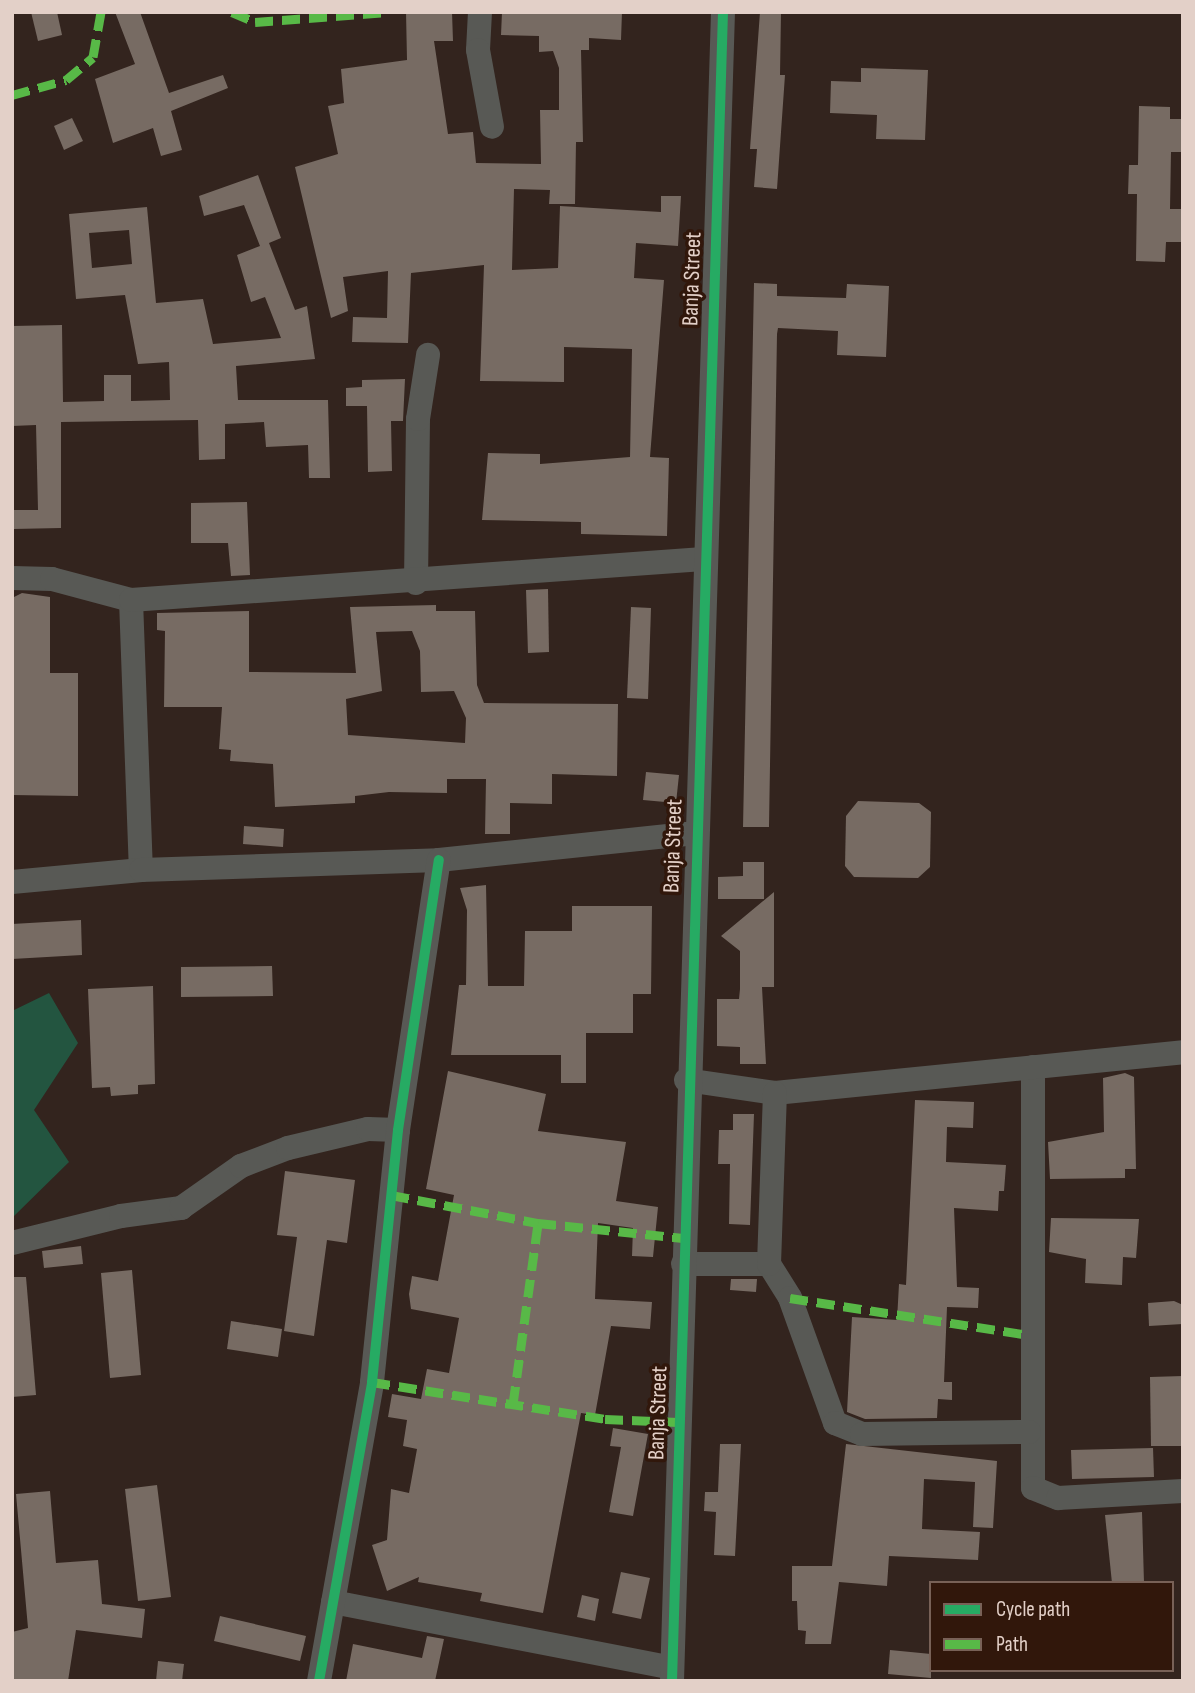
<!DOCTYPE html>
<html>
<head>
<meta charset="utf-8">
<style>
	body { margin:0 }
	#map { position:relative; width:1195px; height:1693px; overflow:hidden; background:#33241e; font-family:"Sofia Sans Condensed",sans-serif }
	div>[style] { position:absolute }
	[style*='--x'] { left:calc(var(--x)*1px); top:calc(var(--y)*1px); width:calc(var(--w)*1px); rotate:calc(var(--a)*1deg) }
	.green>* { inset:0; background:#235540 }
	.building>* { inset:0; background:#776b63 }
	.minor>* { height:24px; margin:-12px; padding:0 12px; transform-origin:12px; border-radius:12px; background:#585955 }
	.quiet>* { height:9px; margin-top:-4.5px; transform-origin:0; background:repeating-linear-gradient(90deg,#58b947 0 18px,transparent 0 27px) }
	.cycleway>* { height:10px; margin:-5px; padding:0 5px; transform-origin:5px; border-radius:5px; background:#26ab63 }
	span { translate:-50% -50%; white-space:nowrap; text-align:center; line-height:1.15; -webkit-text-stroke:7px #31170b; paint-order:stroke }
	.street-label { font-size:23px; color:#e3d0c8 }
	.frame { position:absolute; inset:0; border:14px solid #e3d0c8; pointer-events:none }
	.legend { position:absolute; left:929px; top:1581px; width:245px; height:91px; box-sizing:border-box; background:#31170b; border:2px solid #786157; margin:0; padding:9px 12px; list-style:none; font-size:21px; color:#e3d0c8 }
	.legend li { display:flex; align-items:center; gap:14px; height:35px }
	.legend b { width:35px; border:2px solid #786157 }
</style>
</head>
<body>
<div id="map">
	<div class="green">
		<div style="clip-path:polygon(49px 993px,78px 1043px,34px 1110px,69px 1162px,12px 1218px,12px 1011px)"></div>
	</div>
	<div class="building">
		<div style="clip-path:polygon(31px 12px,57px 12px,62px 35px,38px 41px)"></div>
		<div style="clip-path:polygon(115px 12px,140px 12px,169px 93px,223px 75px,228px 88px,171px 111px,182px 150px,161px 156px,153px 128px,113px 143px,95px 79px,135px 64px)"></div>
		<div style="clip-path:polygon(406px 12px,452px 12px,453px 41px,434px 41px,448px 134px,473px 132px,476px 163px,541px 164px,540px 110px,559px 110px,559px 68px,553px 51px,539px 52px,539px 36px,501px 35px,502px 12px,622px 12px,621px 40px,589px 38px,589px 50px,581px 50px,583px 142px,576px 142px,575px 204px,549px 204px,550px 190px,514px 189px,512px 270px,558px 268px,560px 206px,661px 212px,661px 196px,681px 196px,678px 246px,636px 243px,634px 278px,664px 280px,650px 457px,669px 458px,667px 536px,581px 534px,581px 522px,482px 520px,488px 453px,540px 454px,540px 464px,630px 457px,632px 349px,564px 347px,564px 382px,480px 381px,484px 265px,411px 273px,408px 343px,352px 342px,353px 317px,387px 318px,388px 271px,343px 277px,348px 311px,331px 318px,295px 167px,338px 154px,328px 106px,344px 103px,341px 69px,407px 60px)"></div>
		<div style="clip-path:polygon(760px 12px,781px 12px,780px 75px,785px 75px,777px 189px,754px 187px,757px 149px,750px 149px)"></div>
		<div style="clip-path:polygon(861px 68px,928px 70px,925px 140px,876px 139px,877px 115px,830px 113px,831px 81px,861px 82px)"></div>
		<div style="clip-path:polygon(1139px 106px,1170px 107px,1170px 119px,1183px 119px,1183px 152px,1171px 152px,1170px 209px,1183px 209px,1183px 242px,1166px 242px,1165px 262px,1136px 261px,1137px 194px,1128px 194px,1129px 165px,1138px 165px)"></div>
		<div style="clip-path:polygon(72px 118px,83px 141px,64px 150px,54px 126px)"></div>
		<div style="clip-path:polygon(evenodd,258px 175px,281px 238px,269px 243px,295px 310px,307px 306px,315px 359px,236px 366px,238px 400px,328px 400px,330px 478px,309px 478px,308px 445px,266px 447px,264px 422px,225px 424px,225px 459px,199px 460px,198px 420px,61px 422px,61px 528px,13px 529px,12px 510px,38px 510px,36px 425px,12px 426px,12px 326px,62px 325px,63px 402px,104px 401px,104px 375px,131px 375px,131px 401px,170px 400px,169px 362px,138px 364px,125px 295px,76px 299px,69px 214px,147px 207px,156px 303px,203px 299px,213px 344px,281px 338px,265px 297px,251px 302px,237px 255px,260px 246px,244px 205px,204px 216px,199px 196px,258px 175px,129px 230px,132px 264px,92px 268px,89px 233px,129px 230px)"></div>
		<div style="clip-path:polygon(754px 283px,777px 284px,777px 296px,846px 298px,847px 284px,889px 286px,886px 357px,837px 355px,838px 331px,778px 328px,777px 334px,769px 827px,743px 827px)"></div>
		<div style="clip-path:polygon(405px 379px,403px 421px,391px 421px,392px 471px,368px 472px,367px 406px,346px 406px,346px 388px,362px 387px,362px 380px)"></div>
		<div style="clip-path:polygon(247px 502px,250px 575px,231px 576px,228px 543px,191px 543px,191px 503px)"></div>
		<div style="clip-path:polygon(548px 589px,549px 652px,528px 653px,526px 590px)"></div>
		<div style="clip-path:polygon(22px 593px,50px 597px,50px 673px,78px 673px,78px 796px,12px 795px,12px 598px)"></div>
		<div style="clip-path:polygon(evenodd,436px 605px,436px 611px,475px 611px,477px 685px,484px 703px,618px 704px,617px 776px,552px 774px,552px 804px,510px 803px,510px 834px,485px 834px,486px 779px,447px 779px,447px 793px,389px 792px,355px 796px,355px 803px,275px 807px,273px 764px,230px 761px,231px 750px,219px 749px,222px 707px,164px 707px,165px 631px,157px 630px,157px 613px,249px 611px,249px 672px,356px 673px,350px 607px,436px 605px,412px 631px,420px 651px,421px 692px,454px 691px,466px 718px,465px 743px,348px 735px,346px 699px,382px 691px,376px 632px,412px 631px)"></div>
		<div style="clip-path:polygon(631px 607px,651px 608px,648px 699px,627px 698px)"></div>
		<div style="clip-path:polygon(646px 772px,679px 775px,676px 803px,643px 800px)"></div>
		<div style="clip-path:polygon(858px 801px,919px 803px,931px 812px,930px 867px,918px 878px,854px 877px,845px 866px,846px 816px)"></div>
		<div style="clip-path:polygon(244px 826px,284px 829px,283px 847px,243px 844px)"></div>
		<div style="clip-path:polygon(743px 862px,764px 862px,764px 899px,718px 899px,718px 877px,743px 876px)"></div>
		<div style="clip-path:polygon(486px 885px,488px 986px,524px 986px,525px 931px,572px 931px,572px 906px,652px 906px,651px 994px,633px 994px,633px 1033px,586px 1033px,586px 1083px,561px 1083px,561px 1055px,451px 1055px,459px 985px,466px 985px,467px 910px,460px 888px)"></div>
		<div style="clip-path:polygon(774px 892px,774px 987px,762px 987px,766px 1064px,740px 1064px,740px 1047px,717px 1046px,717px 999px,739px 999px,740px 989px,740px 951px,721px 936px)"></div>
		<div style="clip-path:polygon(81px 920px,82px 955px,12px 959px,12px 924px)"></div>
		<div style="clip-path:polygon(272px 966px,273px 996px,181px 997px,181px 967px)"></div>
		<div style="clip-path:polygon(153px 986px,155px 1084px,138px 1085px,138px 1094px,111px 1096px,110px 1087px,92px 1088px,88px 989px)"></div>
		<div style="clip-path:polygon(448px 1071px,546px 1094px,538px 1131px,626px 1142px,616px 1201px,658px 1207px,653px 1257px,632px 1256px,633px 1228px,598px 1223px,595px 1299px,652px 1302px,650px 1329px,611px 1326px,595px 1415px,581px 1413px,543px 1613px,480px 1601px,482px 1593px,418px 1582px,419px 1577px,387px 1591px,372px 1545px,387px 1540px,391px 1489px,409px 1493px,417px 1449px,403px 1446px,407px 1420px,388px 1417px,392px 1394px,421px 1399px,427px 1369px,449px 1373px,459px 1318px,411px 1309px,409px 1294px,412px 1276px,438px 1281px,454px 1195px,426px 1189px)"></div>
		<div style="clip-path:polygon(1125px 1073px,1134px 1077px,1136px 1169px,1125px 1169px,1125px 1178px,1050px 1179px,1048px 1142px,1104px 1132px,1103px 1078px)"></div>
		<div style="clip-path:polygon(915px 1100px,974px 1102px,973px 1128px,947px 1127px,946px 1162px,1006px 1165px,1004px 1191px,999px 1191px,998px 1211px,954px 1208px,957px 1287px,979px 1288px,978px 1308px,947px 1307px,944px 1382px,952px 1382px,952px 1400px,938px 1399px,937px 1418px,865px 1419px,847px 1412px,852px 1317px,897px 1320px,899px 1284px,906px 1285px)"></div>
		<div style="clip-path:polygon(733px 1114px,754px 1114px,750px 1225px,729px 1224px,730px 1164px,718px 1164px,719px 1130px,733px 1130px)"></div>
		<div style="clip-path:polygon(285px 1171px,355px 1180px,347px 1243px,327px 1240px,314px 1336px,284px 1331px,297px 1237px,277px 1235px)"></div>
		<div style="clip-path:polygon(1051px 1218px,1139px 1219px,1136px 1258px,1123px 1257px,1122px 1285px,1085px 1283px,1086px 1259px,1049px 1252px)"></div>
		<div style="clip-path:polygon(81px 1246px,83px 1264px,44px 1268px,42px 1251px)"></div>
		<div style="clip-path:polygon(132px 1270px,141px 1375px,110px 1378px,101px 1273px)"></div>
		<div style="clip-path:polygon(12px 1277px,26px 1277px,36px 1395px,12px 1397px)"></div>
		<div style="clip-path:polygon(731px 1279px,757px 1279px,756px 1292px,730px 1290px)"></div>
		<div style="clip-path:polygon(1174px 1301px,1183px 1305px,1183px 1324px,1149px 1326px,1148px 1303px)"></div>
		<div style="clip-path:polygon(231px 1321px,282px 1329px,278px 1357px,227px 1349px)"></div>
		<div style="clip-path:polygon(1183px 1376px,1183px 1446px,1151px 1446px,1150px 1377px)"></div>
		<div style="clip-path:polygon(613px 1428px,648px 1434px,633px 1516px,609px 1512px,621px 1447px,610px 1446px)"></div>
		<div style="clip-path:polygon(720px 1444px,741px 1444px,735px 1556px,714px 1555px,716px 1512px,704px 1511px,705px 1492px,718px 1492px)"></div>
		<div style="clip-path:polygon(846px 1444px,997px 1461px,993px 1528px,973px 1527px,975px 1482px,924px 1479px,922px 1529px,980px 1532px,978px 1560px,889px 1556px,887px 1586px,839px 1582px,831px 1644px,805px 1644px,806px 1631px,798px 1630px,797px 1601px,792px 1601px,792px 1566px,832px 1566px)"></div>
		<div style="clip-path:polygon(1153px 1448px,1154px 1477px,1072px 1479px,1071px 1450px)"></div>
		<div style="clip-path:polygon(157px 1485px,171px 1597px,138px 1601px,125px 1489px)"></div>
		<div style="clip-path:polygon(50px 1491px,56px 1563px,98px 1560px,102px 1604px,145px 1609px,142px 1638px,76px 1630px,68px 1681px,12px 1681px,12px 1632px,28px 1628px,16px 1494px)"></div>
		<div style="clip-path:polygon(1142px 1512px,1144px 1583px,1112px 1583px,1105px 1515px)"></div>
		<div style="clip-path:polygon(621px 1572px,650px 1578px,641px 1619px,612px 1613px)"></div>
		<div style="clip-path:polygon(582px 1595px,599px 1599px,595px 1621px,577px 1617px)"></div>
		<div style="clip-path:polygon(220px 1616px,306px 1636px,300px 1661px,214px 1641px)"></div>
		<div style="clip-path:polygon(427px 1636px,444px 1639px,435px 1681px,346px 1681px,353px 1644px,422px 1658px)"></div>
		<div style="clip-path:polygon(890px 1650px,931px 1654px,931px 1678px,888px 1674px)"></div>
		<div style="clip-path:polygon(158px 1661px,184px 1664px,182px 1681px,156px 1681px)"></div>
	</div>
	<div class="minor">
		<div style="--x:480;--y:12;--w:38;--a:93"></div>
		<div style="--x:478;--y:50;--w:78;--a:79.7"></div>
		<div style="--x:12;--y:578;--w:40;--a:1.4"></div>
		<div style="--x:52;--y:579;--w:82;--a:14.9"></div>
		<div style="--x:131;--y:600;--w:270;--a:87.9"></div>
		<div style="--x:416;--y:583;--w:164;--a:-89.3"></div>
		<div style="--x:418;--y:419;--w:65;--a:-81.1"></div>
		<div style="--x:131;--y:600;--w:574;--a:-4.09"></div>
		<div style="--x:12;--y:882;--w:130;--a:-5.3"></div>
		<div style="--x:141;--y:870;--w:298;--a:-1.9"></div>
		<div style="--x:439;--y:860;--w:256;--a:-6"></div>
		<div style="--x:1033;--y:1067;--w:421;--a:90"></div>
		<div style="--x:1033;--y:1488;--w:27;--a:22"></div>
		<div style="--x:1058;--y:1498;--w:125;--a:-3.2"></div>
		<div style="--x:686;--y:1080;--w:90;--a:8.3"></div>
		<div style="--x:775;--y:1093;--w:410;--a:-5.7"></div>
		<div style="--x:12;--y:1243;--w:112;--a:-13.9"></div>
		<div style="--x:121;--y:1216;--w:61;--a:-7.6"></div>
		<div style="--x:181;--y:1208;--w:73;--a:-35"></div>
		<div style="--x:241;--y:1166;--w:50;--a:-21"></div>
		<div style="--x:288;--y:1148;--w:82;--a:-13.4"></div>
		<div style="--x:368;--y:1129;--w:30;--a:2"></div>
		<div style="--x:683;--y:1264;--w:86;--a:0"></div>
		<div style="--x:769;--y:1264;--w:40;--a:58"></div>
		<div style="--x:790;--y:1298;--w:133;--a:70.2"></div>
		<div style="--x:835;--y:1423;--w:29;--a:22"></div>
		<div style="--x:862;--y:1434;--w:167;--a:-0.7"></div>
		<div style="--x:769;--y:1264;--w:171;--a:-88"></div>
		<div style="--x:333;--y:1602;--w:345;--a:11"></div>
		<div style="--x:319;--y:1681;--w:304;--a:-79.9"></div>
		<div style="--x:372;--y:1382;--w:253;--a:-84.1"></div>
		<div style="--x:398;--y:1130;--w:273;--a:-81.4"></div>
		<div style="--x:672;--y:1681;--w:1670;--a:-88.25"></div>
	</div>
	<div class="quiet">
		<div style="--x:232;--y:12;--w:25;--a:23"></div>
		<div style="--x:255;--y:22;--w:133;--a:-4.3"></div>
		<div style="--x:12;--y:95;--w:56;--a:-15.5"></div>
		<div style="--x:66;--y:80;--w:35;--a:-40"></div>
		<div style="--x:93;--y:57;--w:46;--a:-79.9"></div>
		<div style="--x:391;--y:1195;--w:150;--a:10.8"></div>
		<div style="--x:538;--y:1223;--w:146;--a:5.9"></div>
		<div style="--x:790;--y:1298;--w:242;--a:8.8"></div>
		<div style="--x:372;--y:1382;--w:236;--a:9"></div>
		<div style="--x:605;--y:1419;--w:73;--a:2.4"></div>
		<div style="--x:513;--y:1404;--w:183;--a:-82.1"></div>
	</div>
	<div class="cycleway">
		<div style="--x:319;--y:1681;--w:304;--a:-79.9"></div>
		<div style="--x:372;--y:1382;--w:253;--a:-84.1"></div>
		<div style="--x:398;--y:1130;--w:273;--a:-81.4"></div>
		<div style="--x:672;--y:1681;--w:1670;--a:-88.25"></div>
	</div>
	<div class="street-label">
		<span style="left:692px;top:279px;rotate:-88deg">Banja Street</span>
		<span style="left:673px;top:846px;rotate:-88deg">Banja Street</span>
		<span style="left:658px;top:1413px;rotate:-88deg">Banja Street</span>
	</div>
	<div class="frame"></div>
	<ul class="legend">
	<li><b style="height:9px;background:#26ab63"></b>Cycle path</li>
	<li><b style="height:9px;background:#58b947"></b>Path</li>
	</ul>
</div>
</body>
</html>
